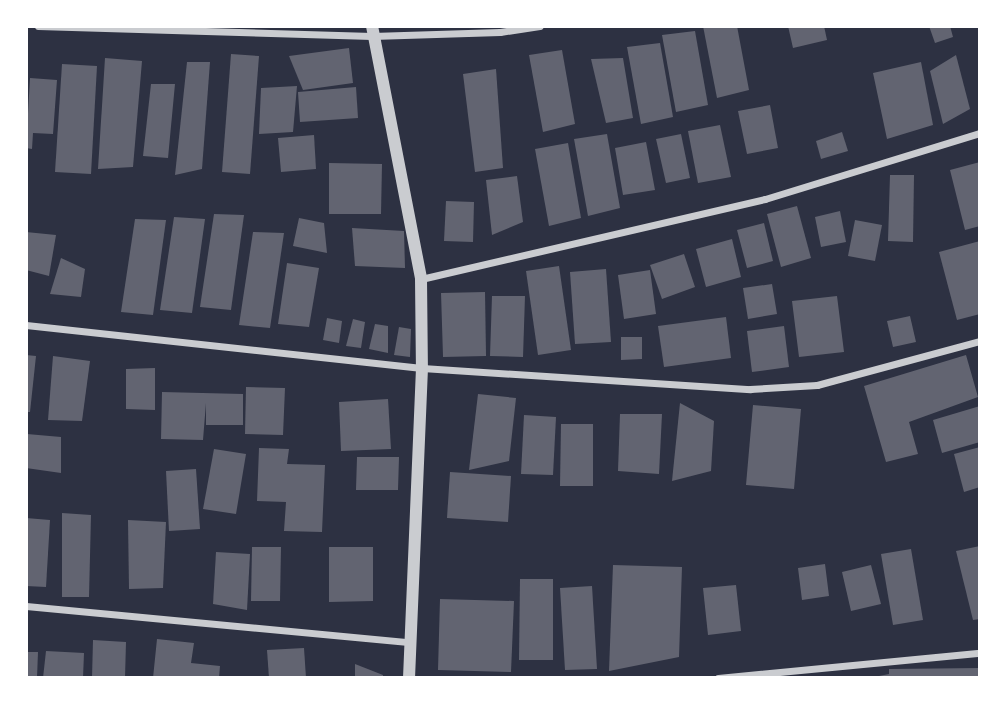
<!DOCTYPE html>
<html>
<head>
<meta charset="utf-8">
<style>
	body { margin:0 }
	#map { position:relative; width:1006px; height:704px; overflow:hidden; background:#2d3142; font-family:Mulish,sans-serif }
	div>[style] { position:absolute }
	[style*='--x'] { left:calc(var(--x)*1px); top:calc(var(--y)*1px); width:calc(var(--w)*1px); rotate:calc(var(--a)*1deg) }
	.building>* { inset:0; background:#626471 }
	.minor>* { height:7px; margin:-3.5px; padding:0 3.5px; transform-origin:3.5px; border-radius:3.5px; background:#caccd0 }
	.tertiary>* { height:12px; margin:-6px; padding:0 6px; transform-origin:6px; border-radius:6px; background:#caccd0 }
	span { translate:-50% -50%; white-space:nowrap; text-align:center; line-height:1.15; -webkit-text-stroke:5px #fff; paint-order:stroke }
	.frame { position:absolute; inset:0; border:28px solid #fff; pointer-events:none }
</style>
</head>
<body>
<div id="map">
	<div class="building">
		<div style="clip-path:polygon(703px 26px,737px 26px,749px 90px,717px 98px)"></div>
		<div style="clip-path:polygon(788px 26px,824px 26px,827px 40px,793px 48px)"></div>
		<div style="clip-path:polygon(929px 26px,950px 26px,953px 37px,935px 43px)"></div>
		<div style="clip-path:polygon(695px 31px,708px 105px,676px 112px,662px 35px)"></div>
		<div style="clip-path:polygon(660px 43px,673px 117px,641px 124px,627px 47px)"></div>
		<div style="clip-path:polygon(349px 48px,353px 83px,303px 90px,289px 56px)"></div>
		<div style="clip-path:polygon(562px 50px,575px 124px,543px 132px,529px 55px)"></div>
		<div style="clip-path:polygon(231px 54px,259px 56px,250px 174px,222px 172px)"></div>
		<div style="clip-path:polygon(956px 55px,970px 109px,943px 124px,930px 71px)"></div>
		<div style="clip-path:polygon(105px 58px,142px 61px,133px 167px,98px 169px)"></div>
		<div style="clip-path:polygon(623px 58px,633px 118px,606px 123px,591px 59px)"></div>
		<div style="clip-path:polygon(187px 62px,210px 62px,202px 169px,175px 175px)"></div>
		<div style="clip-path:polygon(921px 62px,933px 125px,887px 139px,873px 73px)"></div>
		<div style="clip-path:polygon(62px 64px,97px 66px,91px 174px,55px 172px)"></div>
		<div style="clip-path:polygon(496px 69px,503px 168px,475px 172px,463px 74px)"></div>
		<div style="clip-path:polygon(30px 78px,57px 80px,53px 134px,33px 133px,32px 149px,26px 148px)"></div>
		<div style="clip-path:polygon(151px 84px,175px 84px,168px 158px,143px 156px)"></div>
		<div style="clip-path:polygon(297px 86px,293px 132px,259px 134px,261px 88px)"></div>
		<div style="clip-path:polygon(356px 87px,358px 118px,300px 122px,298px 92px)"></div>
		<div style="clip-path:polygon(770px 105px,778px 148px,747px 154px,738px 111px)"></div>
		<div style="clip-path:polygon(720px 125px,731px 177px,698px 183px,688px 131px)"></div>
		<div style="clip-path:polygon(842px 132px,848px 151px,821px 159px,816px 141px)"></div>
		<div style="clip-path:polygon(607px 134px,620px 208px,588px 216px,574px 139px)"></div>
		<div style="clip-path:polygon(681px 134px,690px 178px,666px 183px,656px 139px)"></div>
		<div style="clip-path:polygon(314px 135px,316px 169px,281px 172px,278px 138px)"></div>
		<div style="clip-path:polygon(646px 142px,655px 190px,623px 195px,615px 148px)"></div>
		<div style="clip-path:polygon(568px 143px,581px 218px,549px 226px,535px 149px)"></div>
		<div style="clip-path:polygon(980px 162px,980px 226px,965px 230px,950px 170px)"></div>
		<div style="clip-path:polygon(329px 163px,382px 164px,381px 214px,329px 214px)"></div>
		<div style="clip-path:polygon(890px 175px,914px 175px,913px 242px,888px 241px)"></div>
		<div style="clip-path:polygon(517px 176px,523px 222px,492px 235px,486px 180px)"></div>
		<div style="clip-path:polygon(446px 201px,474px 202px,473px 242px,444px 241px)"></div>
		<div style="clip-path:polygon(797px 206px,811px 258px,781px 267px,767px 214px)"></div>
		<div style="clip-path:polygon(840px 211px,846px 242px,821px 247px,815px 217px)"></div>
		<div style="clip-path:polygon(214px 214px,244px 215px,231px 310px,200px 307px)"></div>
		<div style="clip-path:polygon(174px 217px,205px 219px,192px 313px,160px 310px)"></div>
		<div style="clip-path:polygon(299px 218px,324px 223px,327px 253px,293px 246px)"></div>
		<div style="clip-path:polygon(135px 219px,166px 220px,153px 315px,121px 312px)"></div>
		<div style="clip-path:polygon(855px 220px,882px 225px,875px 261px,848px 256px)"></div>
		<div style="clip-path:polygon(764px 223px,773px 261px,747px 268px,737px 230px)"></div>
		<div style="clip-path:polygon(352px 228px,404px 231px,405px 268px,355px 266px)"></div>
		<div style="clip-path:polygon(26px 232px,56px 235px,49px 276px,26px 270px)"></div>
		<div style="clip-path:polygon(253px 232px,284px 233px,270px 328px,239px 325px)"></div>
		<div style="clip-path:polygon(732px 239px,741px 277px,706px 287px,696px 249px)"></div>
		<div style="clip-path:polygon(980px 241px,980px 314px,957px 320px,939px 252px)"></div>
		<div style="clip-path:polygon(684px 254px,695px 287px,662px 299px,650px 265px)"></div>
		<div style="clip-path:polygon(61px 258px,85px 269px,81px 297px,50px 294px)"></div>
		<div style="clip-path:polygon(287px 263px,319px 268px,309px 327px,278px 324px)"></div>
		<div style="clip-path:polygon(559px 266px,571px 350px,538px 355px,526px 271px)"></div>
		<div style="clip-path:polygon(606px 269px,611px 342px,575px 344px,570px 272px)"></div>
		<div style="clip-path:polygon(650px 270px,656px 314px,624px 319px,618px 275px)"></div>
		<div style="clip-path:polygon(772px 284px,777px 314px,748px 319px,743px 288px)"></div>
		<div style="clip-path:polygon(485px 292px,486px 356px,443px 357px,441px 293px)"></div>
		<div style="clip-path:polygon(492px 296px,525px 296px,523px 357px,490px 356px)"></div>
		<div style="clip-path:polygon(837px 296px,844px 352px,799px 357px,792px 301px)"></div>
		<div style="clip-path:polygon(910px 316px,916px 342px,893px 347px,887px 321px)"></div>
		<div style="clip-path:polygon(726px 317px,731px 358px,664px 367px,658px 326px)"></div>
		<div style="clip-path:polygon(327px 318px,342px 321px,339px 343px,323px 340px)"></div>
		<div style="clip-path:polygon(353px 319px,365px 322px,361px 348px,346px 346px)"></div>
		<div style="clip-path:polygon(375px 324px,388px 326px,388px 353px,369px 349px)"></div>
		<div style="clip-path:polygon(784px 326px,789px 367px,752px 372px,747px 331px)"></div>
		<div style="clip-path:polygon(399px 327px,411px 329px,410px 357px,394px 355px)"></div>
		<div style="clip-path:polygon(621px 337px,642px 337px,642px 359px,621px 360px)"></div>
		<div style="clip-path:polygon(26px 355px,36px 356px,30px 412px,26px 412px)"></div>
		<div style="clip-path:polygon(966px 355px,978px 397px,909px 422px,918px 454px,886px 462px,864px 386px)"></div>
		<div style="clip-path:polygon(53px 356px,90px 361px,82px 421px,48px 420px)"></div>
		<div style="clip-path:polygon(155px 368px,155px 410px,126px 409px,126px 369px)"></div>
		<div style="clip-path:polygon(246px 387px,285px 388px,283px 435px,245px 434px)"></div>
		<div style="clip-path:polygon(162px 392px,243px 394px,243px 425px,206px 425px,206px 403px,203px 440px,161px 439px)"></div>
		<div style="clip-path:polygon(478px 394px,516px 398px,509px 461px,469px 470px)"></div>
		<div style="clip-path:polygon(388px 399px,391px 449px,341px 451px,339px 402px)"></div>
		<div style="clip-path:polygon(680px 403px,714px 421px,711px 471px,672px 481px)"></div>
		<div style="clip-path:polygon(753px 405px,801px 409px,794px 489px,746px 485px)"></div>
		<div style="clip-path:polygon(980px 406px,980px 442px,942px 453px,933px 420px)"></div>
		<div style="clip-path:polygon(620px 414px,662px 414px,659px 474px,618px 471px)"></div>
		<div style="clip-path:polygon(524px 415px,556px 417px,553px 475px,521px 474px)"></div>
		<div style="clip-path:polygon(561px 424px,593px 424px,593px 486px,560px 486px)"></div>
		<div style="clip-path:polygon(27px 434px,61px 437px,61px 473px,26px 468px)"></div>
		<div style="clip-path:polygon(980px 447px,980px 487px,964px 492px,954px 454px)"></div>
		<div style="clip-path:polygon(259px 448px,289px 449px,287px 464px,325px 465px,322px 532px,284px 531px,286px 502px,257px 501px)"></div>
		<div style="clip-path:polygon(214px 449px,246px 454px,236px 514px,203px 509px)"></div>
		<div style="clip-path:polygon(357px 457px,399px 457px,398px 490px,356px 490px)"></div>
		<div style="clip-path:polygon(196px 469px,200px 529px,169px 531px,166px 471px)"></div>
		<div style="clip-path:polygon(450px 472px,511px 476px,508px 522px,447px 518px)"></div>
		<div style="clip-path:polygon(62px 513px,91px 515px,89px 597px,62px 597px)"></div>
		<div style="clip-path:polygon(26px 518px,50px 520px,46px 587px,26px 586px)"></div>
		<div style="clip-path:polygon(128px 520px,166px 522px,163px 588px,129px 589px)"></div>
		<div style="clip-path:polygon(980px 546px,980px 619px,973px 620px,956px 551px)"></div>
		<div style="clip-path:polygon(252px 547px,281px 547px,280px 601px,251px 601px)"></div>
		<div style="clip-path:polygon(329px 547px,373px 547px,373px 601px,329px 602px)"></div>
		<div style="clip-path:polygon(911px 549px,923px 620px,893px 625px,881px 554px)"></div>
		<div style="clip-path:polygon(216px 552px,250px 554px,247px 610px,213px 604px)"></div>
		<div style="clip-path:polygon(825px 564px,829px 596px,802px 600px,798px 568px)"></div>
		<div style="clip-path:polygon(613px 565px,682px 567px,679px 657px,609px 671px)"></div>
		<div style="clip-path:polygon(871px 565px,881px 604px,851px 611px,842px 572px)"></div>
		<div style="clip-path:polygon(520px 579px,553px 579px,553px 660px,519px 660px)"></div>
		<div style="clip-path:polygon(736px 585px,741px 631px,708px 635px,703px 588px)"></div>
		<div style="clip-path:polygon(592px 586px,597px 669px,565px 670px,560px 588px)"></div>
		<div style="clip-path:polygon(440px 599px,514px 601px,511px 672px,438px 670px)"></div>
		<div style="clip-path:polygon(157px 639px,194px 643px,191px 663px,220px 666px,219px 678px,153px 678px)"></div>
		<div style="clip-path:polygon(93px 640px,126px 642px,125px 678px,92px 678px)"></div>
		<div style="clip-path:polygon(304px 648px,306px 678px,269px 678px,267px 650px)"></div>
		<div style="clip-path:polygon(46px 651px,84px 653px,83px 678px,43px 678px)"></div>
		<div style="clip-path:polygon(26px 652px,38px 652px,37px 678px,26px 678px)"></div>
		<div style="clip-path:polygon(355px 664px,383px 675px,383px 678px,355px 678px)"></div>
		<div style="clip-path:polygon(980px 668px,980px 678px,869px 678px,889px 674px,889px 669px)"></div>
	</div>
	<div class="minor">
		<div style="--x:38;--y:26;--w:334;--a:1.7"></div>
		<div style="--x:372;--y:36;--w:128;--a:-1.8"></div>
		<div style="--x:500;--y:32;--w:40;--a:-8.5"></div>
		<div style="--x:421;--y:279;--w:353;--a:-13.1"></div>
		<div style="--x:765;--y:199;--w:225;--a:-17.1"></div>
		<div style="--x:26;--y:325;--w:398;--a:6.2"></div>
		<div style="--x:422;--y:368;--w:329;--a:3.7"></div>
		<div style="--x:750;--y:389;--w:67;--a:-3.4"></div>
		<div style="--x:817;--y:385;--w:169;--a:-15.1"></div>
		<div style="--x:26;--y:606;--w:384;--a:5.4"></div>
		<div style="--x:718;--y:678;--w:263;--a:-5.5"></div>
	</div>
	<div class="tertiary">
		<div style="--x:372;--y:26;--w:258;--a:79"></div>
		<div style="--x:421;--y:279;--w:89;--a:89.4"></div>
		<div style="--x:422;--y:368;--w:310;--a:92.4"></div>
	</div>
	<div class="frame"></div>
</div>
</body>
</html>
